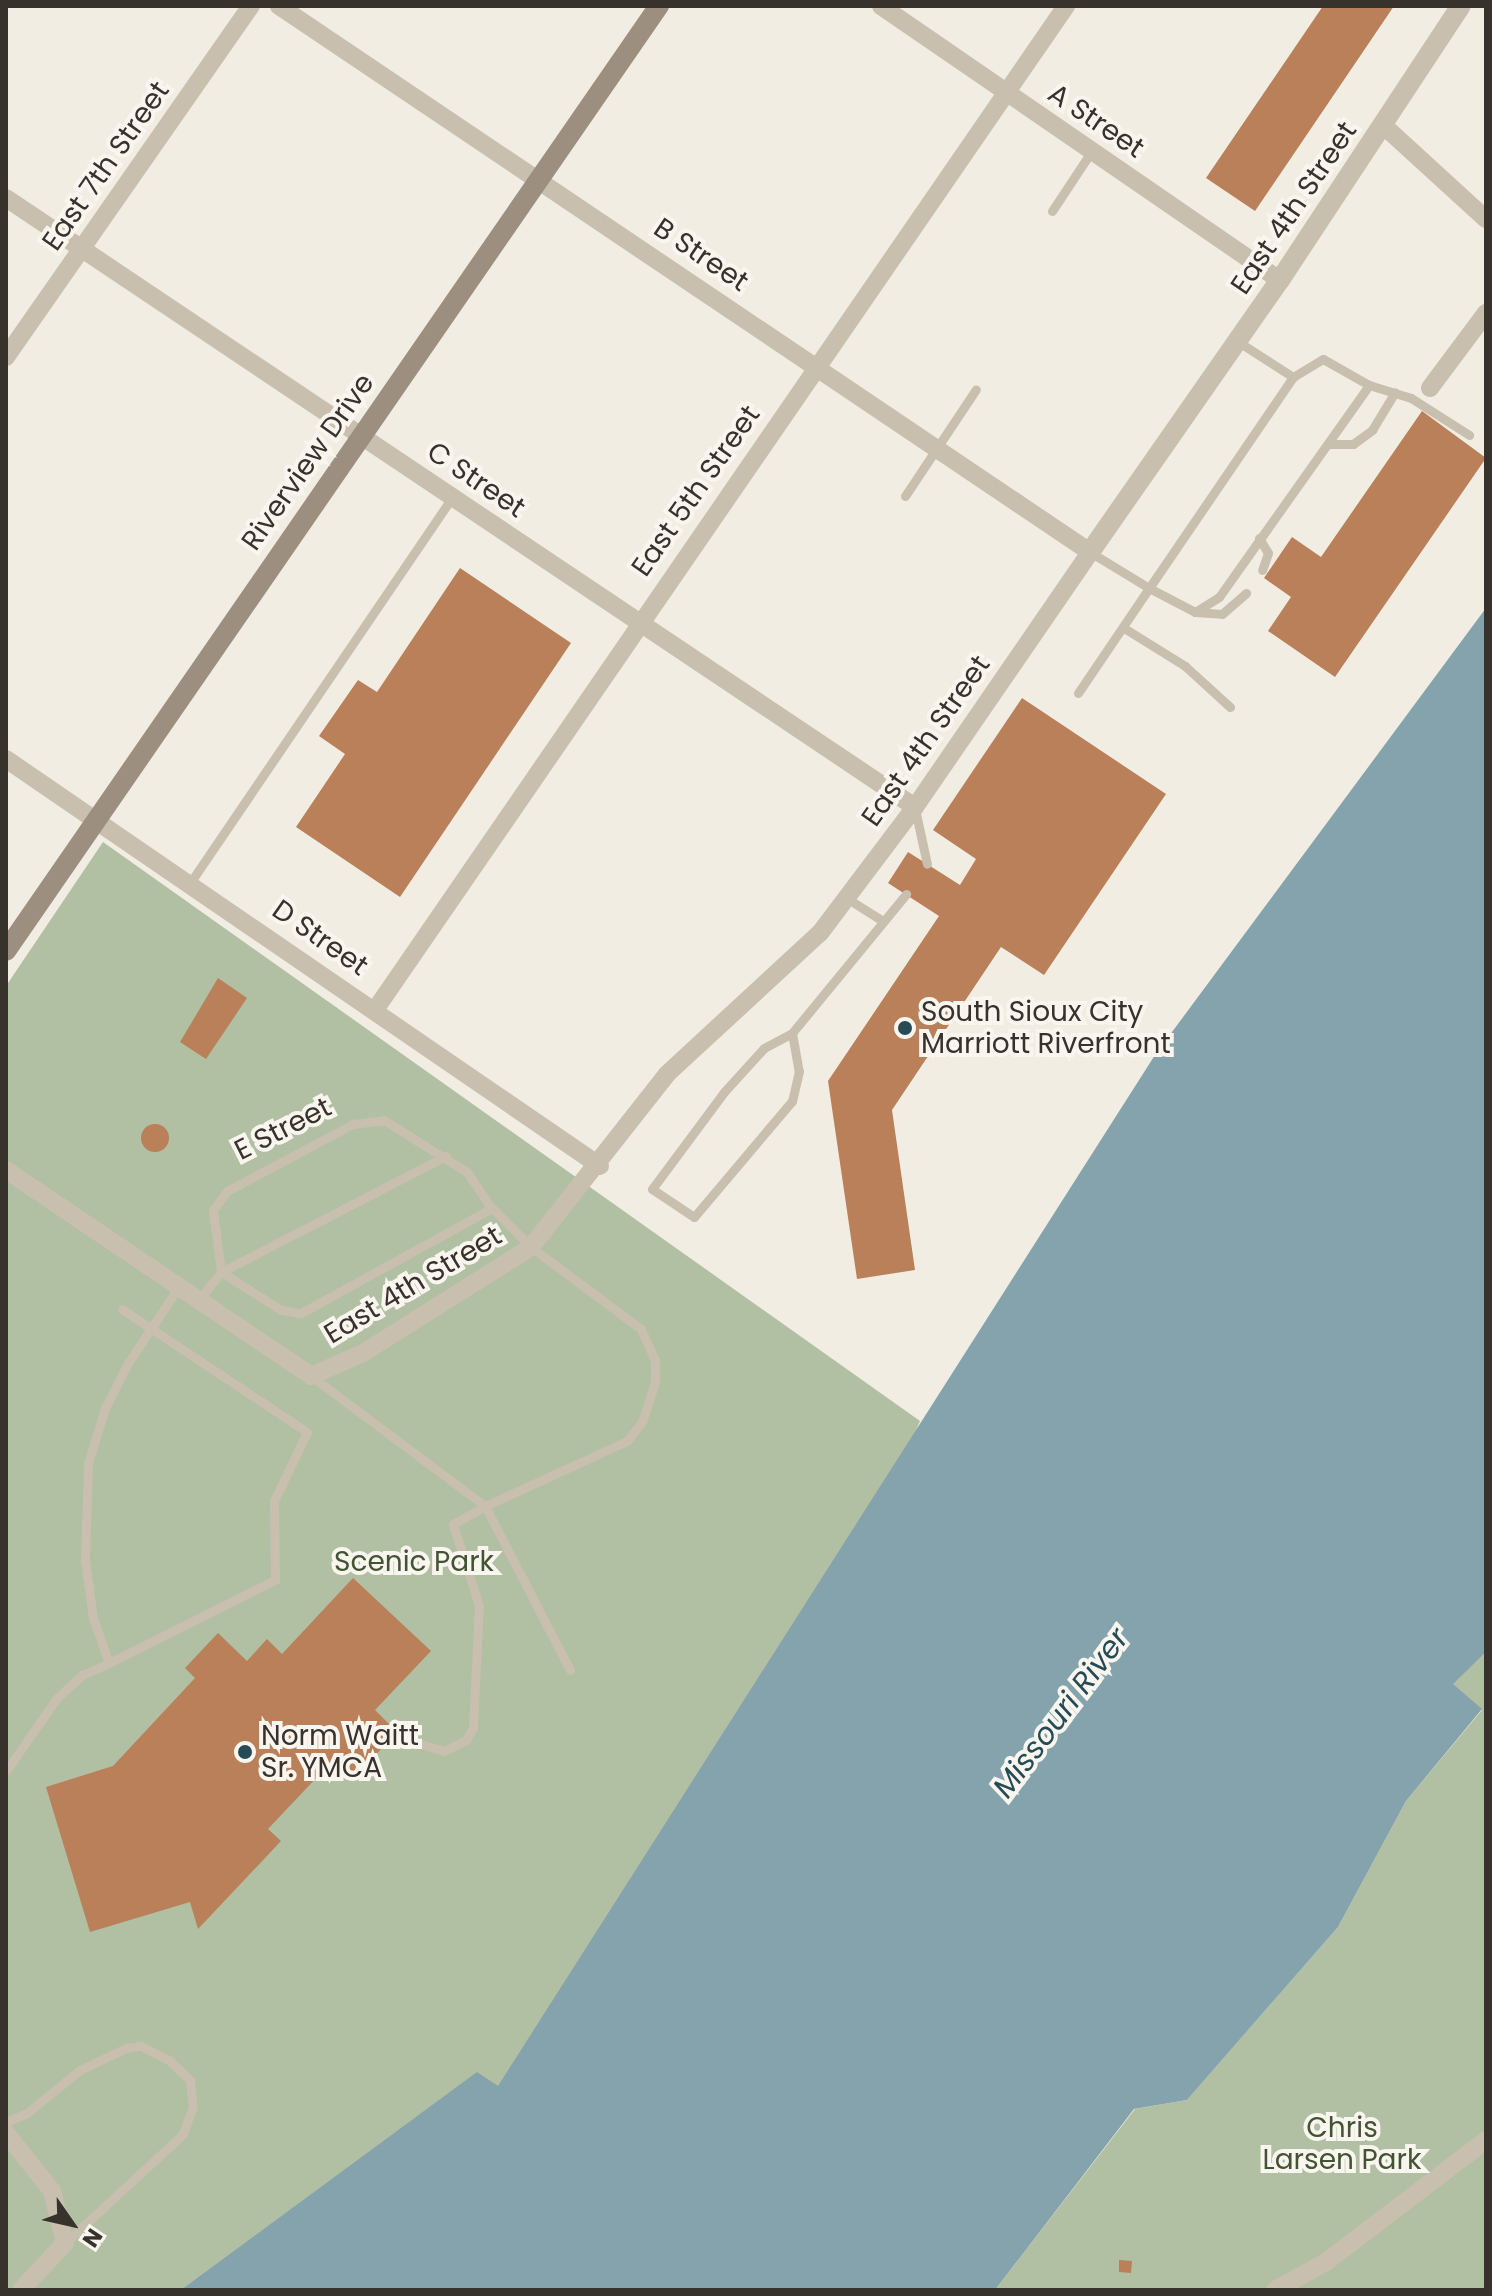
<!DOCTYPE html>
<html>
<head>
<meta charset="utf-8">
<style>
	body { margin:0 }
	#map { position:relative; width:1492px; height:2296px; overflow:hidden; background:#f1ede2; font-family:Poppins,sans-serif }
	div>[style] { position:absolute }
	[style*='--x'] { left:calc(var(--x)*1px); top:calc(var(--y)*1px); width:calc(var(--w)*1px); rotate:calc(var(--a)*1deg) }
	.green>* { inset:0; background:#b1bfa3 }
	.water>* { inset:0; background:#84a3ac }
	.building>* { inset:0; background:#b98059 }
	.round { border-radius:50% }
	.service>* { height:9px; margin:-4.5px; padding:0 4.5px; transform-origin:4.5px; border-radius:4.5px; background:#c9bfaf }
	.minor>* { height:18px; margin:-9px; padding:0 9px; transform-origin:9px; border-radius:9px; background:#c9bfaf }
	.tertiary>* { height:20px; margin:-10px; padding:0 10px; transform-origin:10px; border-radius:10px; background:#c9bfaf }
	.secondary>* { height:20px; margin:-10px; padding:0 10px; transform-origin:10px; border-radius:10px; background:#9c8f80 }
	.dots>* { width:22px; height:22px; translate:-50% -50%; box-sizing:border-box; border:4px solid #f9f6ef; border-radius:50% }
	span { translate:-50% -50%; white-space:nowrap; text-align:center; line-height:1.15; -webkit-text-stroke:8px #f9f6ef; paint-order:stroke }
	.street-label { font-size:28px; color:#38322c }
	.poi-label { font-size:28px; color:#38322c }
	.left { translate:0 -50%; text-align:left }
	.park-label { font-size:28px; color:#425433 }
	.water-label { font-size:30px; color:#264b56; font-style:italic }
	.frame { position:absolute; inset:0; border:8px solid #38322c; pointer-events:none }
	.north { position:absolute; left:32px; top:2184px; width:80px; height:80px; -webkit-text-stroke:6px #f9f6ef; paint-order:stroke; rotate:124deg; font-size:22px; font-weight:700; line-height:32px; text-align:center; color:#38322c }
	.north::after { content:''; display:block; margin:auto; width:28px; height:36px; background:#38322c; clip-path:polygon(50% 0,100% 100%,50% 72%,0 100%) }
</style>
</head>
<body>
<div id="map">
	<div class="green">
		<div style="clip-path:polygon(103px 842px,920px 1421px,650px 2045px,359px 2290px,6px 2290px,6px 986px)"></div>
		<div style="clip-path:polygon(1486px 1652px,1486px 2290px,995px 2290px,1135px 2109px,1187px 2100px,1338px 1927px,1406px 1801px,1482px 1710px,1452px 1684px)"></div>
	</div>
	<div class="water">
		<div style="clip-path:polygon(1486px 608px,1486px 1652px,1453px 1684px,1482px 1709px,1406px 1801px,1338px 1927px,1187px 2100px,1134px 2109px,995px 2290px,181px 2290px,477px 2072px,498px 2086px,1155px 1055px)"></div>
	</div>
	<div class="building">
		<div style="clip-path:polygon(1323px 6px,1394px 6px,1255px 211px,1206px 178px)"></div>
		<div style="clip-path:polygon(1422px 411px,1486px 458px,1335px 677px,1268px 631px,1291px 597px,1264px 578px,1292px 537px,1321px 557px)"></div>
		<div style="clip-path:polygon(460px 568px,571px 643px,400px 897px,296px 827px,345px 754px,319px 736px,358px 680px,377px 692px)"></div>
		<div style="clip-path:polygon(1022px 698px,1166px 794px,1044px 975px,1001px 947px,892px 1110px,915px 1270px,857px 1279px,828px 1081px,939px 916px,888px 883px,908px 852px,960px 885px,976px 859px,933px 830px)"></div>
		<div style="clip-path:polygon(218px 978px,247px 998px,206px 1059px,180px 1042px)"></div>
		<div class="round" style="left:141px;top:1124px;width:28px;height:28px"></div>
		<div style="clip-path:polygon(353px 1578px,431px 1651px,375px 1710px,397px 1732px,356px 1776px,336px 1757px,268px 1829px,281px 1841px,198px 1929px,190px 1902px,90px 1932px,46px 1787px,113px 1766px,195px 1678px,185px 1668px,218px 1633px,247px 1661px,267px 1639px,282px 1654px)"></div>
		<div style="clip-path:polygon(1119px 2260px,1132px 2261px,1131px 2273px,1119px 2272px)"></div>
	</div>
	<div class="service">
		<div style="--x:1052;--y:211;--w:71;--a:-56.5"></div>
		<div style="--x:1237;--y:341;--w:67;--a:32.7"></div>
		<div style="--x:1293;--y:377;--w:35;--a:-31"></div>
		<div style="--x:1323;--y:359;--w:53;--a:29.5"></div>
		<div style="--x:1369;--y:385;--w:44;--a:17.2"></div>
		<div style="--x:1411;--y:398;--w:69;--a:32.5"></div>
		<div style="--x:1293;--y:377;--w:255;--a:124.3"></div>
		<div style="--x:1149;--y:588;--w:52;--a:27.6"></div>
		<div style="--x:1195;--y:612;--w:28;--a:-32"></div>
		<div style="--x:1219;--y:597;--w:260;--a:-54.7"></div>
		<div style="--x:1328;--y:444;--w:25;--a:0"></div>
		<div style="--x:1353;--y:444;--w:24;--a:-36"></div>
		<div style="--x:1372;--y:430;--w:44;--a:-58.8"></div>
		<div style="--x:905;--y:496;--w:128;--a:-56.4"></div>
		<div style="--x:1259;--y:538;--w:17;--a:59"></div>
		<div style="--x:1268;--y:553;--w:18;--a:109"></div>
		<div style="--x:1195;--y:612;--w:27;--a:4"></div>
		<div style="--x:1222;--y:614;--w:32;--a:-41"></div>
		<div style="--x:1124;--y:628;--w:72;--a:31.9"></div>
		<div style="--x:1185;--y:666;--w:61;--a:42.3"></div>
		<div style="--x:1078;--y:693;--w:127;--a:-55.9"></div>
		<div style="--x:1149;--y:588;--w:69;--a:-148.6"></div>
		<div style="--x:915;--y:809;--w:56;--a:77.7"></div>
		<div style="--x:190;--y:883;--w:466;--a:-55.8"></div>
		<div style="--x:848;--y:899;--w:41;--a:32.2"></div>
		<div style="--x:792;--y:1033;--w:39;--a:80"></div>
		<div style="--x:799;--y:1071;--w:31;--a:103"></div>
		<div style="--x:792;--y:1101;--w:152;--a:130.2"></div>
		<div style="--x:694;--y:1217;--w:50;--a:-146.3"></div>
		<div style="--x:652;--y:1189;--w:121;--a:-53.4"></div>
		<div style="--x:724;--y:1092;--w:59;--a:-47.7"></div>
		<div style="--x:764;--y:1048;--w:32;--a:-28"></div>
		<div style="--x:792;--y:1033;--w:180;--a:-50.6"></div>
		<div style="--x:221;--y:1272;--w:71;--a:32.3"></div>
		<div style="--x:281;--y:1310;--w:20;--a:9"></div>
		<div style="--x:301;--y:1313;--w:218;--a:-28.8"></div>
		<div style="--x:221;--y:1272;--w:253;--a:-27.3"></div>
		<div style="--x:201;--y:1297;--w:32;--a:-51"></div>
		<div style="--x:221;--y:1272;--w:63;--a:-97.4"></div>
		<div style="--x:213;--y:1210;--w:24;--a:-54"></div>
		<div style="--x:227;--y:1191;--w:143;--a:-28"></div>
		<div style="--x:353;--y:1124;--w:31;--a:-7"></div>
		<div style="--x:384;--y:1120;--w:98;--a:32.1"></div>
		<div style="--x:467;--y:1172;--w:40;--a:56"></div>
		<div style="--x:489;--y:1205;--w:59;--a:45"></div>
		<div style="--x:531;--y:1247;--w:137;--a:36.7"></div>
		<div style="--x:641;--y:1329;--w:34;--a:66"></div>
		<div style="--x:655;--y:1360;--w:22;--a:90"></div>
		<div style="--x:655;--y:1382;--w:40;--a:108"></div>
		<div style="--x:643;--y:1420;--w:26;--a:127"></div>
		<div style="--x:627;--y:1441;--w:156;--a:155.4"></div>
		<div style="--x:485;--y:1506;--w:217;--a:-143.2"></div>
		<div style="--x:109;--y:1663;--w:186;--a:-26.6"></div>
		<div style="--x:275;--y:1580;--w:79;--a:-90.7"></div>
		<div style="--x:274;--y:1501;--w:76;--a:-64.4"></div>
		<div style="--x:307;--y:1432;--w:222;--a:-146.4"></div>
		<div style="--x:393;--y:1736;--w:53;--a:16.4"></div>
		<div style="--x:444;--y:1751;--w:25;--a:-27"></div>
		<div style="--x:466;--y:1740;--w:14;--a:-60"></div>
		<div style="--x:473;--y:1728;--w:122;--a:-87.2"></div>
		<div style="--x:479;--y:1606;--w:86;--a:-107.6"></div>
		<div style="--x:453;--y:1524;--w:37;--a:-29"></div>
		<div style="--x:485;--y:1506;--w:185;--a:62.6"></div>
		<div style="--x:6;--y:1771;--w:88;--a:-55.2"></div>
		<div style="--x:56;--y:1699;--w:35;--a:-43"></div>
		<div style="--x:82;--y:1675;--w:30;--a:-24"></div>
		<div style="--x:109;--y:1663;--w:48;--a:-109.6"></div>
		<div style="--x:93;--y:1618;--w:58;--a:-98"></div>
		<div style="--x:85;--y:1561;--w:98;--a:-88.2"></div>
		<div style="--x:88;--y:1463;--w:58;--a:-72.8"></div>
		<div style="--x:105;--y:1408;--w:51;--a:-62.9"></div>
		<div style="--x:128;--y:1363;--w:94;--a:-56.3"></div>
		<div style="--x:6;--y:2122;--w:23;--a:-23"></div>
		<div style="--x:27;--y:2113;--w:68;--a:-39.1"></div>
		<div style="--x:80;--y:2070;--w:51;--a:-25.6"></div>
		<div style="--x:126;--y:2048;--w:15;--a:-8"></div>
		<div style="--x:141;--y:2046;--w:31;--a:27"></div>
		<div style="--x:169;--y:2060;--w:29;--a:44"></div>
		<div style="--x:190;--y:2080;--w:27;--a:84"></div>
		<div style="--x:193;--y:2107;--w:30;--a:111"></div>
		<div style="--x:182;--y:2135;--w:159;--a:137.3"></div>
	</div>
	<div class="minor">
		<div style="--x:881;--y:6;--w:484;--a:34.5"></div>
		<div style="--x:1384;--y:126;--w:138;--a:42.4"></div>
		<div style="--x:6;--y:198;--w:1094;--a:33.82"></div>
		<div style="--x:6;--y:357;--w:428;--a:-55.1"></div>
		<div style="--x:1430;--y:388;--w:94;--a:-53.3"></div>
		<div style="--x:6;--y:759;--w:720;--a:34.42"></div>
		<div style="--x:375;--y:1010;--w:1219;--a:-55.46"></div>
		<div style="--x:6;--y:1170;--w:368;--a:34"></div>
		<div style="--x:311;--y:1376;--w:57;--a:-23.9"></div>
		<div style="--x:363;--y:1353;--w:199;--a:-32.2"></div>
		<div style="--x:531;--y:1247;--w:220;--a:-51.8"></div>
		<div style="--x:667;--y:1074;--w:208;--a:-42.7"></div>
		<div style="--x:820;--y:933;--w:158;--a:-53"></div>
		<div style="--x:915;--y:807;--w:309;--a:-55.5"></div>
		<div style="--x:1090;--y:552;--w:978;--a:-146.05"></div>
		<div style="--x:6;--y:2133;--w:74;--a:51.6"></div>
		<div style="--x:52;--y:2191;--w:54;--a:76"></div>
		<div style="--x:65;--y:2243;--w:64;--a:133.1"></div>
		<div style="--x:1275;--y:2290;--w:58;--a:-28.8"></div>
		<div style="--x:1326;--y:2262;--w:201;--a:-37.3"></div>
	</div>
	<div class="tertiary">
		<div style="--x:1090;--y:552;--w:332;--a:-55.1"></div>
		<div style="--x:1280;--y:280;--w:328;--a:-56.6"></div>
	</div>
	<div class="secondary">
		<div style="--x:6;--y:951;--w:1149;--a:-55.36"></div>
	</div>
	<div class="dots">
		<div style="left:905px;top:1028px;background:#264b56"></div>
		<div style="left:245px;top:1752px;background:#264b56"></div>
	</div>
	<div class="street-label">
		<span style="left:1096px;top:121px;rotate:34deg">A Street</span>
		<span style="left:106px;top:166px;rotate:-55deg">East 7th Street</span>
		<span style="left:1294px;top:208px;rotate:-56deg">East 4th Street</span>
		<span style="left:701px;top:255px;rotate:34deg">B Street</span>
		<span style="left:308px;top:462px;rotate:-55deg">Riverview Drive</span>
		<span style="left:476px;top:480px;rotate:34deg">C Street</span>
		<span style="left:696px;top:491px;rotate:-55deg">East 5th Street</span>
		<span style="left:926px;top:741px;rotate:-55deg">East 4th Street</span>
		<span style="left:320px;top:938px;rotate:35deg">D Street</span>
		<span style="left:283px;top:1129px;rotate:-27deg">E Street</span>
		<span style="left:413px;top:1285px;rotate:-31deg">East 4th Street</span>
	</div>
	<div class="poi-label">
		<span class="left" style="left:921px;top:1028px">South Sioux City<br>Marriott Riverfront</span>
		<span class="left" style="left:261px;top:1752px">Norm Waitt<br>Sr. YMCA</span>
	</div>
	<div class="park-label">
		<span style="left:414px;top:1562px">Scenic Park</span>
		<span style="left:1342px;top:2144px">Chris<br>Larsen Park</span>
	</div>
	<div class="water-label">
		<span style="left:1061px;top:1713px;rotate:-53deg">Missouri River</span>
	</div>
	<div class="frame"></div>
	<div class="north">N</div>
</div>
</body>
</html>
